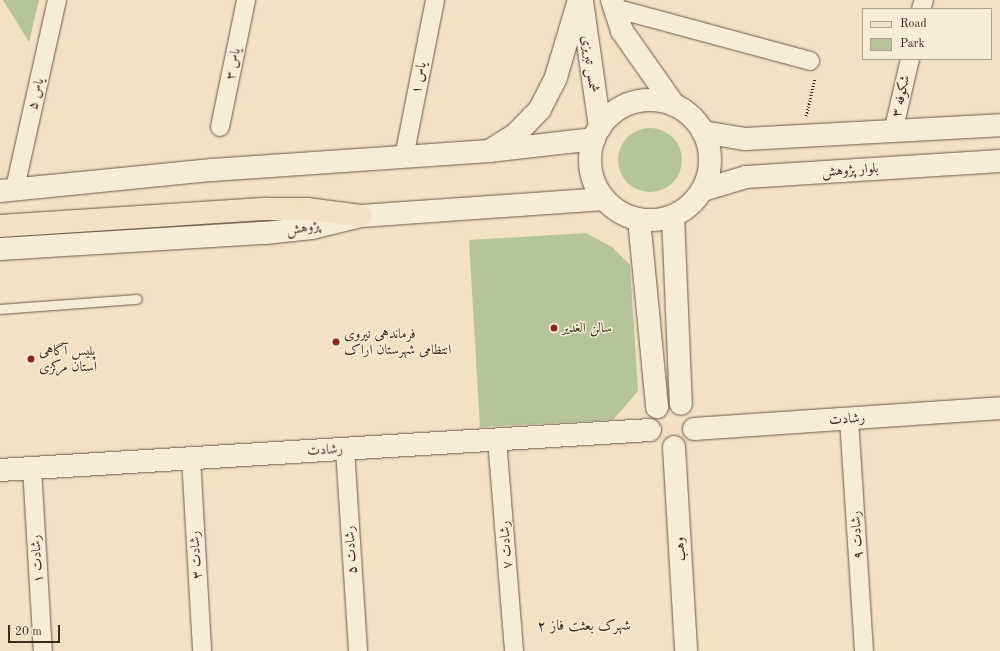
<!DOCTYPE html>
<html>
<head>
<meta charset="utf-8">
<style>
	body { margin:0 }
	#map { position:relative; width:1000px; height:651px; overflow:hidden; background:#f3e1c3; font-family:"Old Standard TT",Amiri,serif }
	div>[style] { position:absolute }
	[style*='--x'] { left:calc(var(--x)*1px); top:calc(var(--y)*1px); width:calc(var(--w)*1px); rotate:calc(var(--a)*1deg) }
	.green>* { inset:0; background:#b5c499 }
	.round { border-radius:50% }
	.path>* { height:2.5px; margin-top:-1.25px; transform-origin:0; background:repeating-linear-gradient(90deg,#3f2a1e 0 1px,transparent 0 3px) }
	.roads { filter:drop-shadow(0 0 1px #6c5847) drop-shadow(0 0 1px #6c5847) }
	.service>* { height:9px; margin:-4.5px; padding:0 4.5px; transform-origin:4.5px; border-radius:4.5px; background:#f7ecd8 }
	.minor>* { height:18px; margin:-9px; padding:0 9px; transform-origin:9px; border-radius:9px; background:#f7ecd8 }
	.tertiary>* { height:22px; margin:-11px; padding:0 11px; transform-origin:11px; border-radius:11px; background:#f7ecd8 }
	.secondary>* { height:22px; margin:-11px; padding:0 11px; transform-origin:11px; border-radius:11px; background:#f7ecd8 }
	.secondary>.ring { margin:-11px; padding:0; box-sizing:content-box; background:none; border:22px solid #f7ecd8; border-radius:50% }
	.primary>* { height:22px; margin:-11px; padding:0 11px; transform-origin:11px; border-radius:11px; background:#f3e1c3 }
	.dots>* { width:11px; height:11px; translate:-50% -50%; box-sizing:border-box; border:2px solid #f7ecd8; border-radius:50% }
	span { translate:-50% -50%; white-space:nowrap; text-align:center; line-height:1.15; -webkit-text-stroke:3px #f7ecd8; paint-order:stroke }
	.street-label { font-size:14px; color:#3f2a1e }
	.poi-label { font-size:14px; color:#3f2a1e }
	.left { translate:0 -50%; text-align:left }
	.neighbourhood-label { font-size:15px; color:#3f2a1e }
	.legend { position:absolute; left:862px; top:8px; width:130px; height:52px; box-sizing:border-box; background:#f7ecd8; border:1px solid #ad9e8e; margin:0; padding:5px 7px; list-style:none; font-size:12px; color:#3f2a1e }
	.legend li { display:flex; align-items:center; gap:8px; height:20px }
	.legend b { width:20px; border:1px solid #ad9e8e }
	.scale { position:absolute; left:8px; top:625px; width:52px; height:18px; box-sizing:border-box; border:2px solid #3f2a1e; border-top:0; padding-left:5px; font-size:12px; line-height:14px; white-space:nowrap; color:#3f2a1e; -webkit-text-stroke:3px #f7ecd8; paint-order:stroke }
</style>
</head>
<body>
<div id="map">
	<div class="green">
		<div style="clip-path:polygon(3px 0,39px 0,29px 42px)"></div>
		<div class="round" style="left:618px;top:128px;width:64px;height:64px"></div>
		<div style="clip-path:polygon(586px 233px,612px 247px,630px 265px,638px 391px,613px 420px,480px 427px,469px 240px)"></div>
	</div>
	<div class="path">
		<div style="--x:806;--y:116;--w:39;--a:-77"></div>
	</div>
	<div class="roads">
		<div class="service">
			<div style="--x:0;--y:309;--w:137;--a:-4.2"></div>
		</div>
		<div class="minor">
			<div style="--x:614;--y:8;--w:203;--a:15.1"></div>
			<div style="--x:921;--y:9;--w:9;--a:-72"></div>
			<div style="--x:220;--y:127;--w:130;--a:-78.4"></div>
			<div style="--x:893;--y:132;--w:75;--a:-76.9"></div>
			<div style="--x:404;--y:157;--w:160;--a:-78.8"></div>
			<div style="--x:15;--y:188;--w:193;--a:-77.4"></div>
			<div style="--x:849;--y:419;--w:232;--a:86.3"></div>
			<div style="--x:497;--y:439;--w:213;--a:85.4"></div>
			<div style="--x:345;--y:449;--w:202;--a:86.3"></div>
			<div style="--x:191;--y:458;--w:193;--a:86.7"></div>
			<div style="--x:32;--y:468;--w:183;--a:86.6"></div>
		</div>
		<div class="tertiary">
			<div style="--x:612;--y:0;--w:33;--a:72"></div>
			<div style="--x:622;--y:31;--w:90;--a:54.9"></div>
			<div style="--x:582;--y:1;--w:128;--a:81.9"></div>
			<div style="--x:489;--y:151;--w:32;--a:-32"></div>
			<div style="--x:516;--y:134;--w:35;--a:-46"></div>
			<div style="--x:540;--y:109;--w:36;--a:-63"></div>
			<div style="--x:556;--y:77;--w:80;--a:-73.4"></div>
			<div style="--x:673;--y:216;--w:188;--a:87.6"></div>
			<div style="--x:639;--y:219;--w:189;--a:84.5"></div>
			<div style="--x:694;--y:429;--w:307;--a:-3.9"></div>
			<div style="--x:674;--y:447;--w:204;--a:86.6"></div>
			<div style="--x:0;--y:470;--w:651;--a:-3.52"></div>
		</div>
		<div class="secondary">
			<div class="ring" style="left:590px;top:100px;width:98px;height:98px"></div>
			<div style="--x:703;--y:132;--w:43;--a:9.5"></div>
			<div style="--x:745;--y:139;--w:255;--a:-3.1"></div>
			<div style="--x:703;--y:190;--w:45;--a:-16.8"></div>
			<div style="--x:746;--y:177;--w:255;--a:-3.6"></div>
			<div style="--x:0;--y:191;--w:213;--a:-5.7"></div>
			<div style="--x:212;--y:170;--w:278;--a:-3.9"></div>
			<div style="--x:489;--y:151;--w:106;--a:-6.5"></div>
			<div style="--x:0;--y:249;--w:265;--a:-3.5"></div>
			<div style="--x:265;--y:233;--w:47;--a:-6.1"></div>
			<div style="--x:312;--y:228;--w:50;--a:-13.8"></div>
			<div style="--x:361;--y:216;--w:244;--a:-4"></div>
		</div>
		<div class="primary">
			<div style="--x:0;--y:226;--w:267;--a:-3.7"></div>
			<div style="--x:266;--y:209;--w:41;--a:0"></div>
			<div style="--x:307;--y:209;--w:54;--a:7.4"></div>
		</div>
	</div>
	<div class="dots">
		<div style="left:554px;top:328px;background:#8f2418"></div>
		<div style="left:336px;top:342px;background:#8f2418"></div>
		<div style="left:31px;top:359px;background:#8f2418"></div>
	</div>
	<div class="street-label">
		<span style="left:233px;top:64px;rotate:-79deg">یاس ۳</span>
		<span style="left:590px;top:64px;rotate:82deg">شمس تبریزی</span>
		<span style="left:419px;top:78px;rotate:-79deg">یاس ۱</span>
		<span style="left:36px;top:94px;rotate:-77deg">یاس ۵</span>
		<span style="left:901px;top:96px;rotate:-77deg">شکوفه ۳</span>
		<span style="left:850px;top:170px;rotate:-4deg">بلوار پژوهش</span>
		<span style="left:303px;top:228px;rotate:-9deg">پژوهش</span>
		<span style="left:847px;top:419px;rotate:-4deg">رشادت</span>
		<span style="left:325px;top:450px;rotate:-4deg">رشادت</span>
		<span style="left:857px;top:535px;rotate:-94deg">رشادت ۹</span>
		<span style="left:506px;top:545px;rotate:-94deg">رشادت ۷</span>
		<span style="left:680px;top:549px;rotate:-93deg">وهب</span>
		<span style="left:351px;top:550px;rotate:-94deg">رشادت ۵</span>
		<span style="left:196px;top:555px;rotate:-94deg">رشادت ۳</span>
		<span style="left:37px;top:559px;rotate:-94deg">رشادت ۱</span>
	</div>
	<div class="poi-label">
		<span class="left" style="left:562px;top:328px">سالن الغدیر</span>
		<span class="left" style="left:344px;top:342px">فرماندهی نیروی<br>انتظامی شهرستان اراک</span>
		<span class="left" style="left:39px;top:359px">پلیس آگاهی<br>استان مرکزی</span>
	</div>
	<div class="neighbourhood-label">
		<span style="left:584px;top:627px">شهرک بعثت فاز ۲</span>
	</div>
	<ul class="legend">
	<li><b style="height:5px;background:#f3e1c3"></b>Road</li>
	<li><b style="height:11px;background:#b5c499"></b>Park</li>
	</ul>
	<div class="scale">20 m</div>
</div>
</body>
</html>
